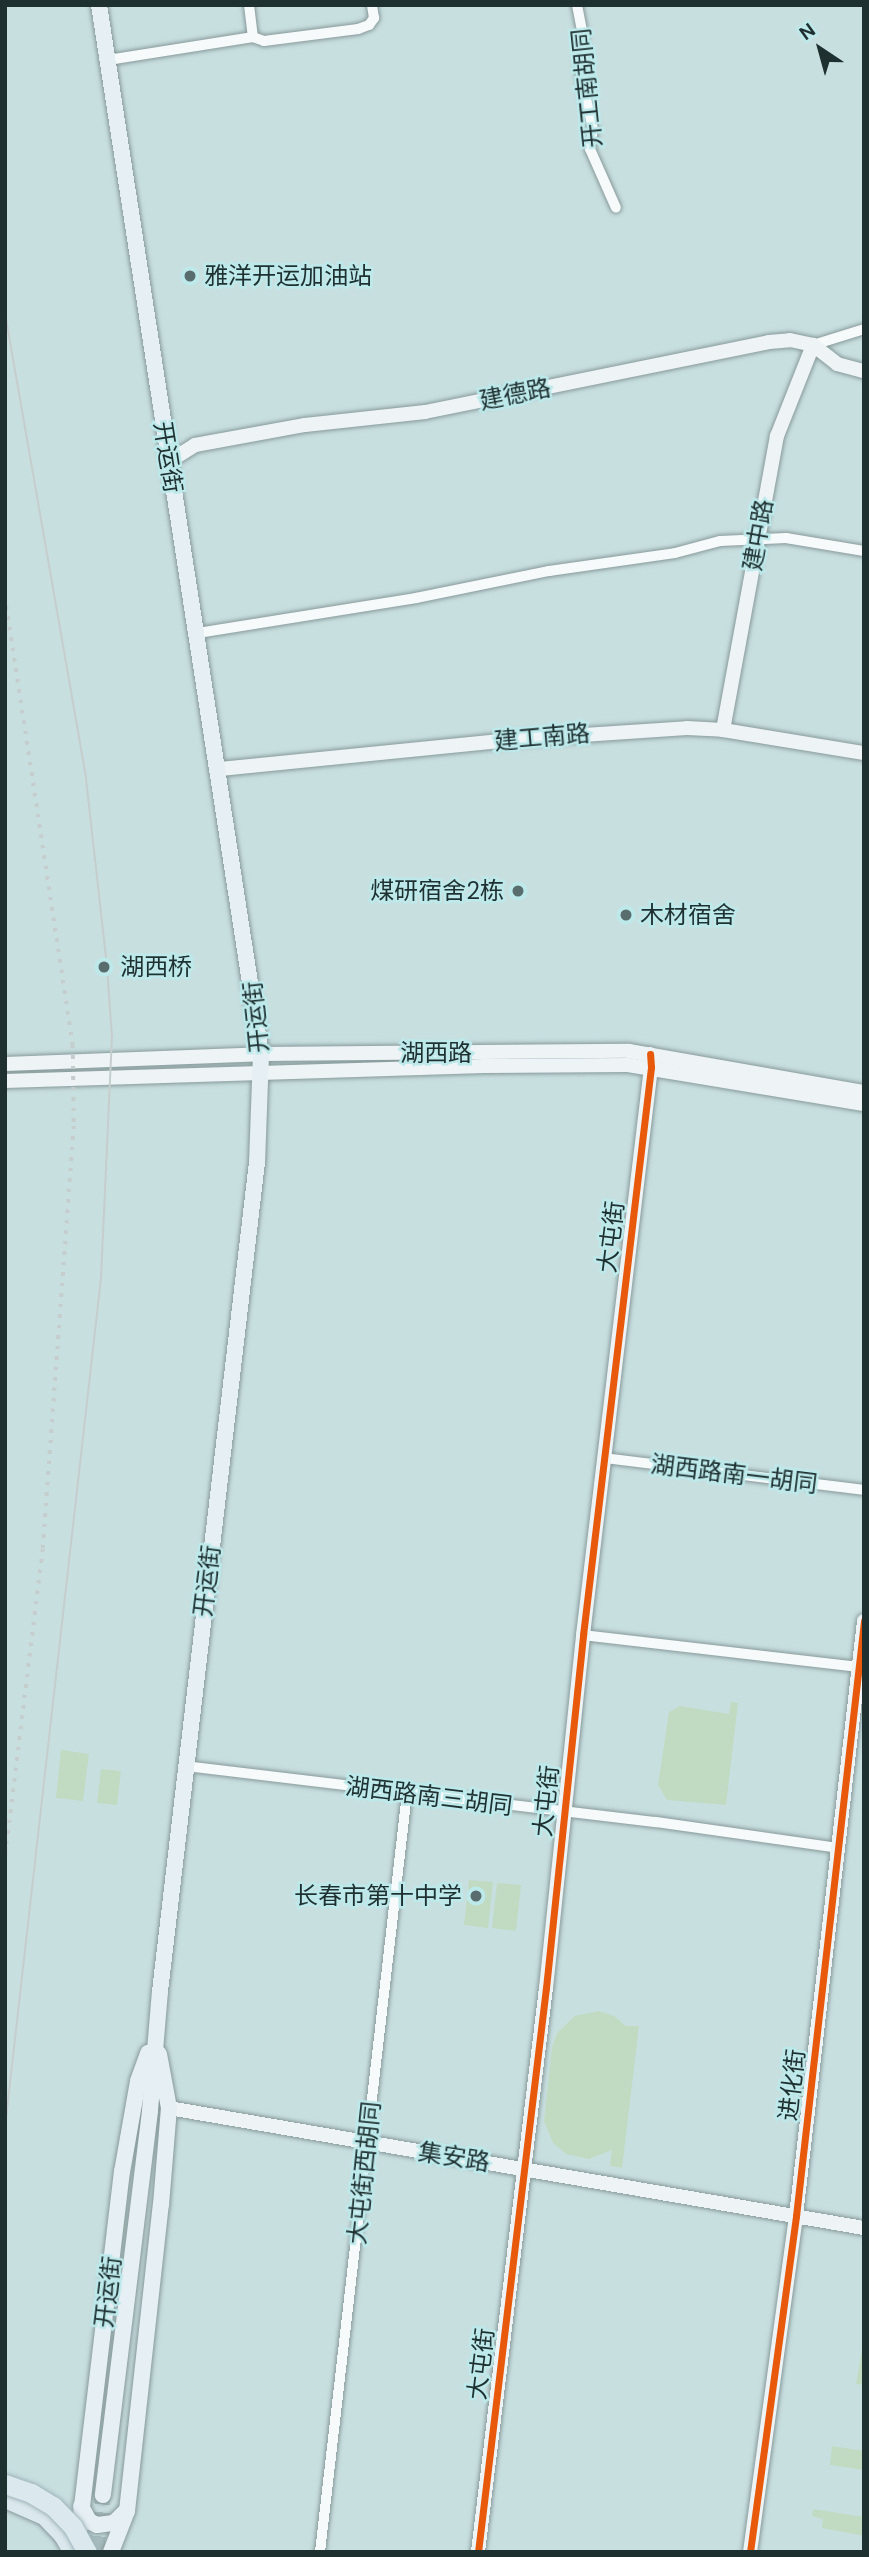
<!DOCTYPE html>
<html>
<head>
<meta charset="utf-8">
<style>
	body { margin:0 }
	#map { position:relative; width:869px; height:2557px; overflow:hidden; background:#c8dfe0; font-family:"DM Sans","Noto Sans SC",sans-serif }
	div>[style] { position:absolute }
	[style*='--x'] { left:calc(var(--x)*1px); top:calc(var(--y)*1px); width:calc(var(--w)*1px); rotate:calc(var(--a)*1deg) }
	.green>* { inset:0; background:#c0dbc2 }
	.primary-tunnel>* { height:16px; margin-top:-8px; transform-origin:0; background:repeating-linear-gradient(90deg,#a6bcbd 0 16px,transparent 0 24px) }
	.roads { filter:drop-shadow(0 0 2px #889a9b) drop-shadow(0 0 2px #889a9b) }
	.street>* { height:10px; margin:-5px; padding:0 5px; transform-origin:5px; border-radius:5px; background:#f7fafa }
	.secondary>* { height:14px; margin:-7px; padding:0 7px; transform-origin:7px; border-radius:7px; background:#eef4f6 }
	.primary>* { height:16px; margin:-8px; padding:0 8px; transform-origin:8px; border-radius:8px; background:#e6eff3 }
	.highway>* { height:19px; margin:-9.5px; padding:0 9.5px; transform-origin:9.5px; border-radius:9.5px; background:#dbe8ed }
	.tram>* { height:2px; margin:-1px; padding:0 1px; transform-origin:1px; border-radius:1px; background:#c6cdcd }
	.rail>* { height:3.5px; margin-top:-1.75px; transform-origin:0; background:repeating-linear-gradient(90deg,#c6cdcd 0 3.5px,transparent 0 10.5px) }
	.bridges { filter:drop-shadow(0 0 2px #9fb4ba) drop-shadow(0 0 2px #9fb4ba) }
	.highway-bridge>* { height:19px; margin:-9.5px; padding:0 9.5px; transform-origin:9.5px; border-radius:9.5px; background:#dbe8ed }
	.cycleway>* { height:7px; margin:-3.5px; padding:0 3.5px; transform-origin:3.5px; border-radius:3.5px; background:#e8590c }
	.dots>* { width:19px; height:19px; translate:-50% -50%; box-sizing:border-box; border:4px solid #bde9eb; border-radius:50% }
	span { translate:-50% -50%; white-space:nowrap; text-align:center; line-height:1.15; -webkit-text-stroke:5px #bde9eb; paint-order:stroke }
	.street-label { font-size:24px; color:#1f3031 }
	.poi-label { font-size:24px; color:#1f3031 }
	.left { translate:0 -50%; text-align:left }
	.right { translate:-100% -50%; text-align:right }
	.frame { position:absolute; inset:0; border:7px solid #1f3031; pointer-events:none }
	.north { position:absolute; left:785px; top:14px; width:70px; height:70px; -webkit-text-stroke:5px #bde9eb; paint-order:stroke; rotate:324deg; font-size:19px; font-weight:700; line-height:28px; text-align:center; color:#1f3031 }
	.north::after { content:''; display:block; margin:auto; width:24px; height:32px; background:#1f3031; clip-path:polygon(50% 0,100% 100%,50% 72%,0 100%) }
</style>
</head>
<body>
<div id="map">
	<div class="green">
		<div style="clip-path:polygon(731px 1702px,738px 1703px,726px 1805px,667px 1800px,658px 1785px,669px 1712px,680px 1706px,729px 1714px)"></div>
		<div style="clip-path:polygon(61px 1750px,89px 1754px,83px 1801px,56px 1798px)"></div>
		<div style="clip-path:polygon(101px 1769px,121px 1771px,117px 1805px,97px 1803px)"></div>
		<div style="clip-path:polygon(469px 1880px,493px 1882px,488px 1928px,464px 1925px)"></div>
		<div style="clip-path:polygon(497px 1883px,521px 1885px,516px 1931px,492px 1928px)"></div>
		<div style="clip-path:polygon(599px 2011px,614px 2016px,626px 2026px,639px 2026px,622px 2168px,610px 2166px,612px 2150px,589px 2159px,566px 2154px,553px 2143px,544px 2121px,552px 2048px,557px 2033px,575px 2016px)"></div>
		<div style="clip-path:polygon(864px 2337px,864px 2385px,856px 2384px)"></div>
		<div style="clip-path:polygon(832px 2446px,864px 2451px,864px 2470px,830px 2465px)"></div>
		<div style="clip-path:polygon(813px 2509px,864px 2517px,864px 2536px,822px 2528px,823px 2519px,812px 2516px)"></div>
	</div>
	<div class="primary-tunnel">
		<div style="--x:96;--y:2552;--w:57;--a:-83"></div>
	</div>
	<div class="roads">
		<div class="street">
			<div style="--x:249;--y:5;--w:32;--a:83"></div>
			<div style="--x:577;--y:5;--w:33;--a:79"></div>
			<div style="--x:583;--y:37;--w:29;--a:96"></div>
			<div style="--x:580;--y:66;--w:19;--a:81"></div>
			<div style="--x:583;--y:85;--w:45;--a:77.2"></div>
			<div style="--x:593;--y:129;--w:20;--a:99"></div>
			<div style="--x:590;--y:149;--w:64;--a:66.2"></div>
			<div style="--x:108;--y:60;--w:147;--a:-9"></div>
			<div style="--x:253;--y:37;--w:12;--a:20"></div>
			<div style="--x:264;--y:41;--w:95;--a:-7.3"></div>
			<div style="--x:358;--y:29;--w:12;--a:-20"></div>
			<div style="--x:369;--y:25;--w:9;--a:-54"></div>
			<div style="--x:374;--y:18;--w:13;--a:-99"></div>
			<div style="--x:813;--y:345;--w:53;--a:-17.4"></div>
			<div style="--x:198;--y:633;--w:221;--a:-9.1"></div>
			<div style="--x:416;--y:598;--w:136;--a:-11.5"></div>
			<div style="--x:549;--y:571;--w:127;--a:-8.1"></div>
			<div style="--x:675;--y:553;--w:47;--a:-14.9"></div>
			<div style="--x:720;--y:541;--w:66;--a:-2.6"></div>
			<div style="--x:786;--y:538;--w:79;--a:9.5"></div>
			<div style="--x:604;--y:1458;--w:262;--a:7"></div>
			<div style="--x:583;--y:1635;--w:277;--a:6.6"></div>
			<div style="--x:185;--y:1766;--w:474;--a:6.8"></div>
			<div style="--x:656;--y:1822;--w:184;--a:8.1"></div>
			<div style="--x:320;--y:2552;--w:764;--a:-83.46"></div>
		</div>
		<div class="secondary">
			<div style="--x:813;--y:345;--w:31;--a:38"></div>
			<div style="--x:837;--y:364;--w:28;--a:15"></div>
			<div style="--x:168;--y:462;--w:32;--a:-32"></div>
			<div style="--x:195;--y:445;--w:112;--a:-10.3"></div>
			<div style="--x:305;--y:425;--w:121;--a:-6.2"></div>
			<div style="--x:425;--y:412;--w:351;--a:-11.5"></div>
			<div style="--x:769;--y:342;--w:21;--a:-5"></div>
			<div style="--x:790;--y:340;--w:24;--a:12"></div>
			<div style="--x:723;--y:730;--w:299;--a:-79.6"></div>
			<div style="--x:777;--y:436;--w:98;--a:-68.4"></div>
			<div style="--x:220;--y:769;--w:289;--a:-5.7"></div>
			<div style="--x:508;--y:740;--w:179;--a:-3.8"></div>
			<div style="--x:687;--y:728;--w:36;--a:3"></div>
			<div style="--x:723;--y:730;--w:143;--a:9.3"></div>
			<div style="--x:5;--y:1064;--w:256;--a:-2.2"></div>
			<div style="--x:261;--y:1054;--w:368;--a:-0.5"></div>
			<div style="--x:629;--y:1051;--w:239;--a:9.9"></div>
			<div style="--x:5;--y:1081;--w:479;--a:-1.8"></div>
			<div style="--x:484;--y:1066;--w:144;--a:-0.4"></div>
			<div style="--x:628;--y:1065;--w:239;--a:9.4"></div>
			<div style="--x:169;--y:2108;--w:705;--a:9.8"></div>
			<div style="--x:478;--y:2552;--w:568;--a:-83.13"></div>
			<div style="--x:546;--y:1988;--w:355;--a:-84"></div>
			<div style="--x:583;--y:1635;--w:572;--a:-83.17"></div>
			<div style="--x:651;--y:1067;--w:13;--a:-94"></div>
			<div style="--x:750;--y:2552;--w:339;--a:-82.2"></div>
			<div style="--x:796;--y:2216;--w:599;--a:-83.48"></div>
		</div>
		<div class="primary">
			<div style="--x:99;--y:5;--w:1061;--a:81.22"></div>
			<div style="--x:261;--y:1054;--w:108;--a:92.1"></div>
			<div style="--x:257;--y:1162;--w:835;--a:96.67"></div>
			<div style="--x:160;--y:1991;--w:120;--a:94.8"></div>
			<div style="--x:150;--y:2111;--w:387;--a:97"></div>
			<div style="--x:81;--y:2506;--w:17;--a:62"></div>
			<div style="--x:89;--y:2521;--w:9;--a:27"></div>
			<div style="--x:97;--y:2525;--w:17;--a:-7"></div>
			<div style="--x:114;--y:2523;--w:17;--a:-45"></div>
			<div style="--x:78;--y:2540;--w:371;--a:-83.2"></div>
			<div style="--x:122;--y:2172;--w:92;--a:-80"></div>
			<div style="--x:138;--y:2081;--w:30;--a:-70"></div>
			<div style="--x:111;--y:2552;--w:44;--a:-68.7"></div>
			<div style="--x:127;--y:2511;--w:308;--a:-83.7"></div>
			<div style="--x:161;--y:2205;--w:97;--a:-85.3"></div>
			<div style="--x:169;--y:2108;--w:55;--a:-100.5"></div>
		</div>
		<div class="highway">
			<div style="--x:5;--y:2498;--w:43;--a:23.6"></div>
			<div style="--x:44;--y:2515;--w:28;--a:46"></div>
			<div style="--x:63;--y:2535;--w:20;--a:60"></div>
		</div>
	</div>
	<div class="tram">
		<div style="--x:5;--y:313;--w:473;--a:80.1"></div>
		<div style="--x:86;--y:779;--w:189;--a:83.6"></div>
		<div style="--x:107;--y:967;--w:69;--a:85.9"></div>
		<div style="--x:112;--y:1036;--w:242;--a:92.6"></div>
		<div style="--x:101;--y:1278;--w:854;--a:96.45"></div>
	</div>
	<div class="rail">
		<div style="--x:5;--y:596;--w:454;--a:81.4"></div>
		<div style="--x:73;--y:1045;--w:81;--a:89.3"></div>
		<div style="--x:74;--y:1126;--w:424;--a:94.2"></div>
		<div style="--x:43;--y:1549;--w:311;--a:97"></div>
	</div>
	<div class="bridges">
		<div class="highway-bridge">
			<div style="--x:5;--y:2484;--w:28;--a:19"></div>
			<div style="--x:31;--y:2493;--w:26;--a:31"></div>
			<div style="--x:53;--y:2506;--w:29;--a:46"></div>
			<div style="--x:73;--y:2527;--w:29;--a:61"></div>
		</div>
	</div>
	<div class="cycleway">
		<div style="--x:478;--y:2552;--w:568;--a:-83.13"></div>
		<div style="--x:546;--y:1988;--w:355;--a:-84"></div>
		<div style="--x:583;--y:1635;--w:572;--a:-83.17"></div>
		<div style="--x:651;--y:1067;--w:13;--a:-94"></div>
		<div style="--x:750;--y:2552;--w:339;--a:-82.2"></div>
		<div style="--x:796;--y:2216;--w:599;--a:-83.48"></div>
	</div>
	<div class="dots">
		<div style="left:190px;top:276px;background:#5a6d6e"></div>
		<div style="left:518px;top:891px;background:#5a6d6e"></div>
		<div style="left:626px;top:915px;background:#5a6d6e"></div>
		<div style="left:104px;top:967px;background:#5a6d6e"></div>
		<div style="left:476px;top:1896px;background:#5a6d6e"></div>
	</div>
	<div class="street-label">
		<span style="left:587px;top:88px;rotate:-96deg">开工南胡同</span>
		<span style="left:515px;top:394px;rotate:-11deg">建德路</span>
		<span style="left:168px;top:457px;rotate:81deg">开运街</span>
		<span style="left:758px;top:535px;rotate:-80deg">建中路</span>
		<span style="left:542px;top:737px;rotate:-5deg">建工南路</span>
		<span style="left:256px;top:1017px;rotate:-96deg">开运街</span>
		<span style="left:436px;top:1053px">湖西路</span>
		<span style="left:611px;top:1237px;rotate:-83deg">大屯街</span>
		<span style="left:734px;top:1474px;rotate:7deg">湖西路南一胡同</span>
		<span style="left:207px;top:1581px;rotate:-83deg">开运街</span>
		<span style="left:429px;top:1796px;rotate:7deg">湖西路南三胡同</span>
		<span style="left:546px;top:1801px;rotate:-84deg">大屯街</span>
		<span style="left:792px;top:2085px;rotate:-83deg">进化街</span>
		<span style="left:454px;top:2157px;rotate:9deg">集安路</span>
		<span style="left:364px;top:2173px;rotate:-84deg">大屯街西胡同</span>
		<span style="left:108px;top:2292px;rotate:-83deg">开运街</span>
		<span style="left:481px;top:2364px;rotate:-83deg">大屯街</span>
	</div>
	<div class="poi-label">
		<span class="left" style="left:204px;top:276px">雅洋开运加油站</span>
		<span class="right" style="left:504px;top:891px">煤研宿舍2栋</span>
		<span class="left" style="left:640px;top:915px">木材宿舍</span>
		<span class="left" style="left:120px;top:967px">湖西桥</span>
		<span class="right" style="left:462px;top:1896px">长春市第十中学</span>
	</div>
	<div class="frame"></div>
	<div class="north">N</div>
</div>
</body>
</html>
